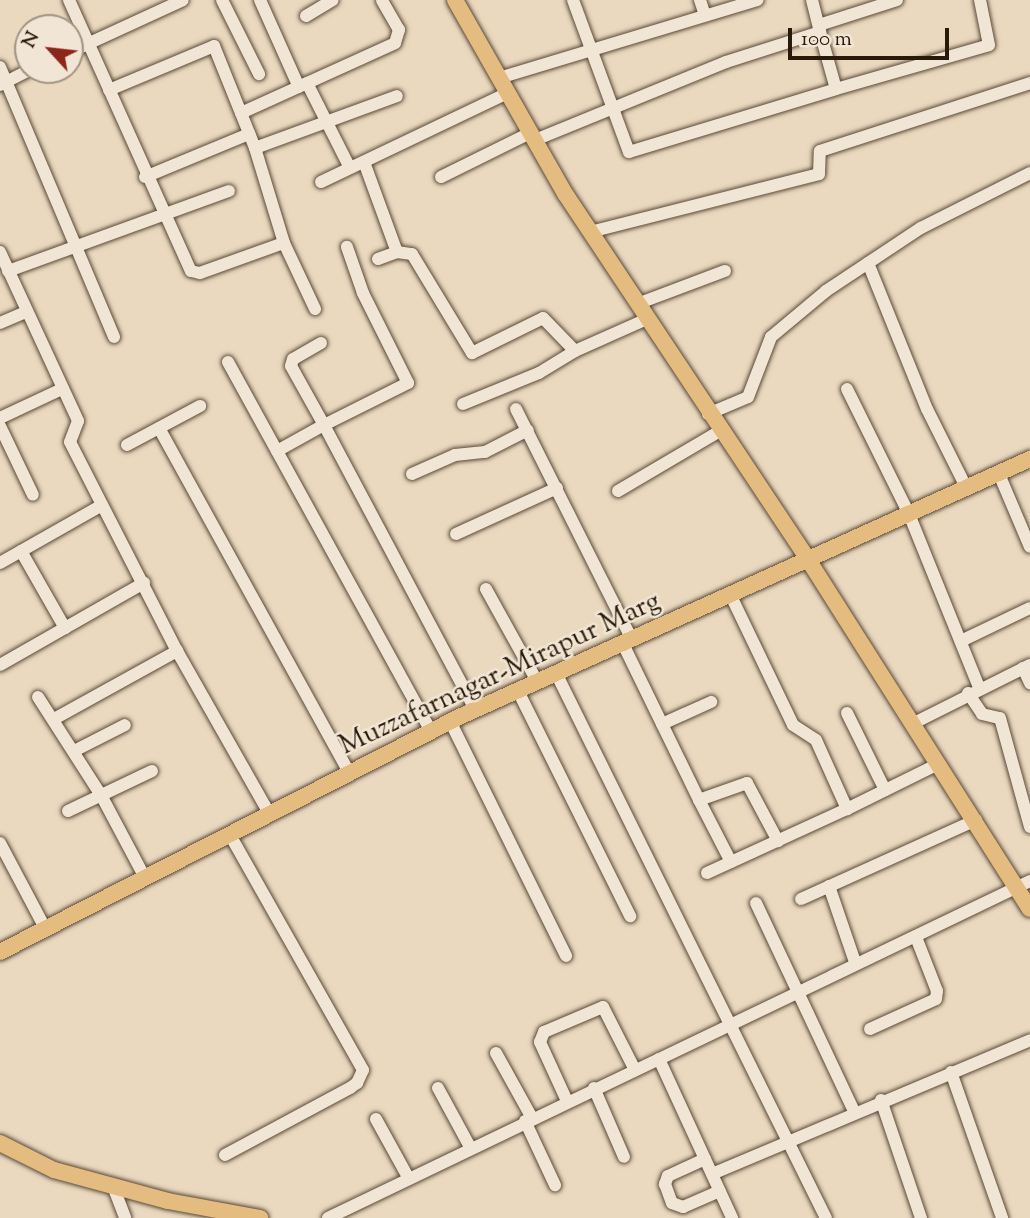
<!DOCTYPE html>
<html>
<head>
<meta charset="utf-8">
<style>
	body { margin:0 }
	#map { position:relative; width:1030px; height:1218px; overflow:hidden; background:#ead8bf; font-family:"Sorts Mill Goudy",serif }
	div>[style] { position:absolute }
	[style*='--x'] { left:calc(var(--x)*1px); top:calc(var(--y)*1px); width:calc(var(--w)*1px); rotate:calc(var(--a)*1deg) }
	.roads { filter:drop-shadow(0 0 2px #594936) drop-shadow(0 0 2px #594936) }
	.minor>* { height:12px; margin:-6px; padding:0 6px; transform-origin:6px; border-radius:6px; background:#f1e6d5 }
	.major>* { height:16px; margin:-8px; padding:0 8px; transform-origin:8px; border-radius:8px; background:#e5bc80 }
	span { translate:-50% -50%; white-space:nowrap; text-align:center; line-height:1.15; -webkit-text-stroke:5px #f1e6d5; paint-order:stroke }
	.street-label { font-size:28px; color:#291908 }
	.north { position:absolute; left:14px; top:14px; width:70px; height:70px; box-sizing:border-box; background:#f1e6d5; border:2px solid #a19483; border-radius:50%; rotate:297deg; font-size:19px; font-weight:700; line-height:28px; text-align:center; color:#291908 }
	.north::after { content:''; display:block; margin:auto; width:24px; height:32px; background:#8f2418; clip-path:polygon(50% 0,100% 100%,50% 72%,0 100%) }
	.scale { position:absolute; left:788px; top:28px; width:161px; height:32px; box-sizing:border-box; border:4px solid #291908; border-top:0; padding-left:9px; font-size:21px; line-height:24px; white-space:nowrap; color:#291908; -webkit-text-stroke:5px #f1e6d5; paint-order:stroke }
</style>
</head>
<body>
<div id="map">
	<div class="roads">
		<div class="minor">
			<div style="--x:69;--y:0;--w:297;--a:65.8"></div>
			<div style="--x:191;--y:271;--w:9;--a:13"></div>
			<div style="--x:200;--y:273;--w:89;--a:-19.7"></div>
			<div style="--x:222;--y:0;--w:83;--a:63.4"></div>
			<div style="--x:260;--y:0;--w:95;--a:65.9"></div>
			<div style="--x:573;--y:0;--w:162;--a:69.8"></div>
			<div style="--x:629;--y:152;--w:216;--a:-16.9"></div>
			<div style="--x:700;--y:0;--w:16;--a:72"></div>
			<div style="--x:306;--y:16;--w:31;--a:-31"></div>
			<div style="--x:819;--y:25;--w:82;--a:-17.8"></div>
			<div style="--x:820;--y:32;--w:59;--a:74.3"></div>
			<div style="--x:836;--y:89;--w:159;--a:-16"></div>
			<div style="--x:989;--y:45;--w:46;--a:-101.3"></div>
			<div style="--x:70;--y:52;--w:124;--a:-24.7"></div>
			<div style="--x:0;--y:67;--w:293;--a:67.1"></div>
			<div style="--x:499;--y:78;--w:270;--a:-16.8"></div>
			<div style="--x:307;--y:83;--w:95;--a:63.2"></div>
			<div style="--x:0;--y:85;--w:33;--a:-27"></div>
			<div style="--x:109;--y:90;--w:114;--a:-22.7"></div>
			<div style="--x:214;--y:46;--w:110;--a:68.1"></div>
			<div style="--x:255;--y:148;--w:99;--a:73"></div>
			<div style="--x:284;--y:243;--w:73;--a:64.8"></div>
			<div style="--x:241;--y:113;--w:169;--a:-24.4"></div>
			<div style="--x:395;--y:43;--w:14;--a:-73"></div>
			<div style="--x:399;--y:30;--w:34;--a:-120"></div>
			<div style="--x:535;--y:140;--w:206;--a:-22.2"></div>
			<div style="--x:726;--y:62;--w:99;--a:-17.7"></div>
			<div style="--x:820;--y:32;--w:33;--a:-104"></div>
			<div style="--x:255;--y:148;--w:151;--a:-20.1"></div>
			<div style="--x:364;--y:162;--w:96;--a:69.9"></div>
			<div style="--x:145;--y:177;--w:113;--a:-22.5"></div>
			<div style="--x:441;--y:177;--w:99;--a:-26.3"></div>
			<div style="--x:321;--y:182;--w:207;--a:-25.5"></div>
			<div style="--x:590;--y:232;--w:236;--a:-14.2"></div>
			<div style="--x:819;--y:174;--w:23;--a:-88"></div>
			<div style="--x:820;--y:151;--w:221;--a:-17.9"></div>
			<div style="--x:0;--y:252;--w:186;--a:65.2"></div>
			<div style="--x:78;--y:421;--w:22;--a:111"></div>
			<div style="--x:70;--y:442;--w:235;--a:62.9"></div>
			<div style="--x:177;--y:651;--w:186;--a:60.4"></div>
			<div style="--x:378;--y:259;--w:20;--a:-20"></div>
			<div style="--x:397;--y:252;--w:15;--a:8"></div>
			<div style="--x:412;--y:254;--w:116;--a:58.8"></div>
			<div style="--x:472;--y:353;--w:79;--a:-26.2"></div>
			<div style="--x:543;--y:318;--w:46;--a:45.9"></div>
			<div style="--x:575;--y:351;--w:79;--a:-24"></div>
			<div style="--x:868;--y:263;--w:157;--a:68"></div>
			<div style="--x:927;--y:409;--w:89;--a:63.4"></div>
			<div style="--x:8;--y:271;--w:235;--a:-19.9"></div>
			<div style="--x:637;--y:304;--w:94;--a:-20.6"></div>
			<div style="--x:0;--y:323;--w:28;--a:-23"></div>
			<div style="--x:321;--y:343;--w:32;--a:150"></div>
			<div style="--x:293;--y:359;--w:7;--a:106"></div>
			<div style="--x:291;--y:366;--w:68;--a:60.8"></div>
			<div style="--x:324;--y:425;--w:94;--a:-26.6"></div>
			<div style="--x:408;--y:383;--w:101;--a:-116.6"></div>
			<div style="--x:363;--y:293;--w:49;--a:-109.2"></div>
			<div style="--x:228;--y:362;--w:421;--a:61.2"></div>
			<div style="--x:847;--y:389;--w:140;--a:63.6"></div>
			<div style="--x:909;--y:514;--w:187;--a:68"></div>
			<div style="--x:463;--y:404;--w:82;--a:-22.2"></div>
			<div style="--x:539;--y:373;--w:42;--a:-31.4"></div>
			<div style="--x:516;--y:409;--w:258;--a:63.3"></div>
			<div style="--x:708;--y:414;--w:43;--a:-23"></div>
			<div style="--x:748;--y:397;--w:64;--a:-69"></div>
			<div style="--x:771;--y:337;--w:72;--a:-39.9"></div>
			<div style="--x:826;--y:291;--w:114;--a:-33.6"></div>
			<div style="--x:921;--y:228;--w:122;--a:-26.8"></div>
			<div style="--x:0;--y:418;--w:68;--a:-25.1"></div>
			<div style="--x:0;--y:426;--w:76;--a:64.4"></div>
			<div style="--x:159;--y:428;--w:393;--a:61.1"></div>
			<div style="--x:127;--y:445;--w:83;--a:-28.1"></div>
			<div style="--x:277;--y:451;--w:54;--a:-29"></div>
			<div style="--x:324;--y:425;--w:322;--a:62"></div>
			<div style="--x:412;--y:474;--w:47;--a:-23.8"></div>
			<div style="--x:455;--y:455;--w:30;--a:-6"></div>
			<div style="--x:485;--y:452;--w:48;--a:-27.1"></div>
			<div style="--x:999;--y:474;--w:79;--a:67"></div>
			<div style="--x:618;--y:491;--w:118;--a:-30.5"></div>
			<div style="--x:456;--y:534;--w:111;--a:-24.5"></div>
			<div style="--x:21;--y:551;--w:89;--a:60.3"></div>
			<div style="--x:0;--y:563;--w:117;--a:-29.6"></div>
			<div style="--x:486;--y:589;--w:105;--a:61"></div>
			<div style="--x:731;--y:596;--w:143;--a:64.3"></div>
			<div style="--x:793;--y:725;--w:27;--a:33"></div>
			<div style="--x:816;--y:740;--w:76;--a:65.8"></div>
			<div style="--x:847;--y:809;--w:102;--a:-26.3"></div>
			<div style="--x:961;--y:641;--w:76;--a:-25.6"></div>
			<div style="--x:623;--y:644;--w:174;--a:64"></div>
			<div style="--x:0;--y:665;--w:166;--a:-29.7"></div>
			<div style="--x:1023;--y:668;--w:17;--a:65"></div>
			<div style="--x:556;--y:673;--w:608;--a:63.65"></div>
			<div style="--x:517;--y:689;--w:254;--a:63.5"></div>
			<div style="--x:968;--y:693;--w:25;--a:56"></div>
			<div style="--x:982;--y:714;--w:18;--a:13"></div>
			<div style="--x:1000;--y:718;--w:113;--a:74.6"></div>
			<div style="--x:38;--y:697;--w:117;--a:57.3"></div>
			<div style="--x:101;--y:795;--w:92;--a:62"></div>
			<div style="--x:847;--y:713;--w:86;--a:63.7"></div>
			<div style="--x:54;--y:719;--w:141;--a:-28.9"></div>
			<div style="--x:450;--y:721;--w:262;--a:63.7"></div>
			<div style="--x:662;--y:724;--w:54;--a:-24.2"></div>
			<div style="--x:912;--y:724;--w:132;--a:-26.6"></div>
			<div style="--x:74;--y:751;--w:57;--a:-27"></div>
			<div style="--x:68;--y:811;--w:93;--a:-25.5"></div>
			<div style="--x:0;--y:843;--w:96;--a:62.1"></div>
			<div style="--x:731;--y:862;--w:70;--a:-117.3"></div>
			<div style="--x:699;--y:800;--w:51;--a:-19.5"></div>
			<div style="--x:747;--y:783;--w:66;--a:61.9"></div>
			<div style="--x:707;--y:873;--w:154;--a:-24.6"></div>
			<div style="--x:829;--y:886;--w:80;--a:71.1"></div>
			<div style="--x:801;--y:899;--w:192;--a:-24.3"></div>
			<div style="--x:756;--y:903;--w:230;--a:64.8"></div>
			<div style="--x:870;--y:1029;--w:72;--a:-24.4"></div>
			<div style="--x:936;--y:999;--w:8;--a:-83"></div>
			<div style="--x:937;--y:991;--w:58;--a:-111.3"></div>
			<div style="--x:496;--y:1053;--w:74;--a:61"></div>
			<div style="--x:659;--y:1059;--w:175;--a:65.3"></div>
			<div style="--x:951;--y:1072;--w:155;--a:70.7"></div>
			<div style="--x:438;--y:1088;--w:67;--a:61.5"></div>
			<div style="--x:594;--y:1088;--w:75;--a:66.5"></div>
			<div style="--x:881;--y:1100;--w:125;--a:71.3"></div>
			<div style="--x:567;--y:1101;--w:65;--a:-114.6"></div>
			<div style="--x:540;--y:1042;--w:11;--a:-68"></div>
			<div style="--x:544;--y:1032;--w:64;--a:-23"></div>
			<div style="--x:603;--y:1007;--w:71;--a:63.1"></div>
			<div style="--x:376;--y:1119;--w:66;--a:61.1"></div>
			<div style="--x:525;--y:1121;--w:71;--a:64.9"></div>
			<div style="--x:225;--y:1155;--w:142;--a:-28.2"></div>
			<div style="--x:350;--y:1088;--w:9;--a:-36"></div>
			<div style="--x:357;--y:1083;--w:14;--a:-65"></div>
			<div style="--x:363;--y:1070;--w:272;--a:-119.5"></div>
			<div style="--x:705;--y:1159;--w:41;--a:155.3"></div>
			<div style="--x:668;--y:1176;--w:9;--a:111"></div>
			<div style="--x:665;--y:1184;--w:20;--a:70"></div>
			<div style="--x:672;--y:1203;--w:12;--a:20"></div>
			<div style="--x:683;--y:1207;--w:40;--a:-23.4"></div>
			<div style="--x:712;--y:1174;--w:345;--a:-22.8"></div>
			<div style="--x:113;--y:1186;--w:34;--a:69"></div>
			<div style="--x:328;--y:1218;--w:779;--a:-25.64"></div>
		</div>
		<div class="major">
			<div style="--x:455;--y:0;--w:224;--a:60.4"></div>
			<div style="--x:566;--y:195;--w:439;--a:56.4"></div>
			<div style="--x:809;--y:561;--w:412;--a:57.6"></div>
			<div style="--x:0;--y:952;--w:516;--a:-27.11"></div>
			<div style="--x:459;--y:717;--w:627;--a:-24.32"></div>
			<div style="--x:0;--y:1143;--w:60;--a:26.6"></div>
			<div style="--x:54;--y:1170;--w:118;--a:15.2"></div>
			<div style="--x:168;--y:1201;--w:94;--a:10.5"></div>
		</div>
	</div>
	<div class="street-label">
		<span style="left:500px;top:674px;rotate:-25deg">Muzzafarnagar-Mirapur Marg</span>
	</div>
	<div class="north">N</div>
	<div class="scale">100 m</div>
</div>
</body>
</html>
